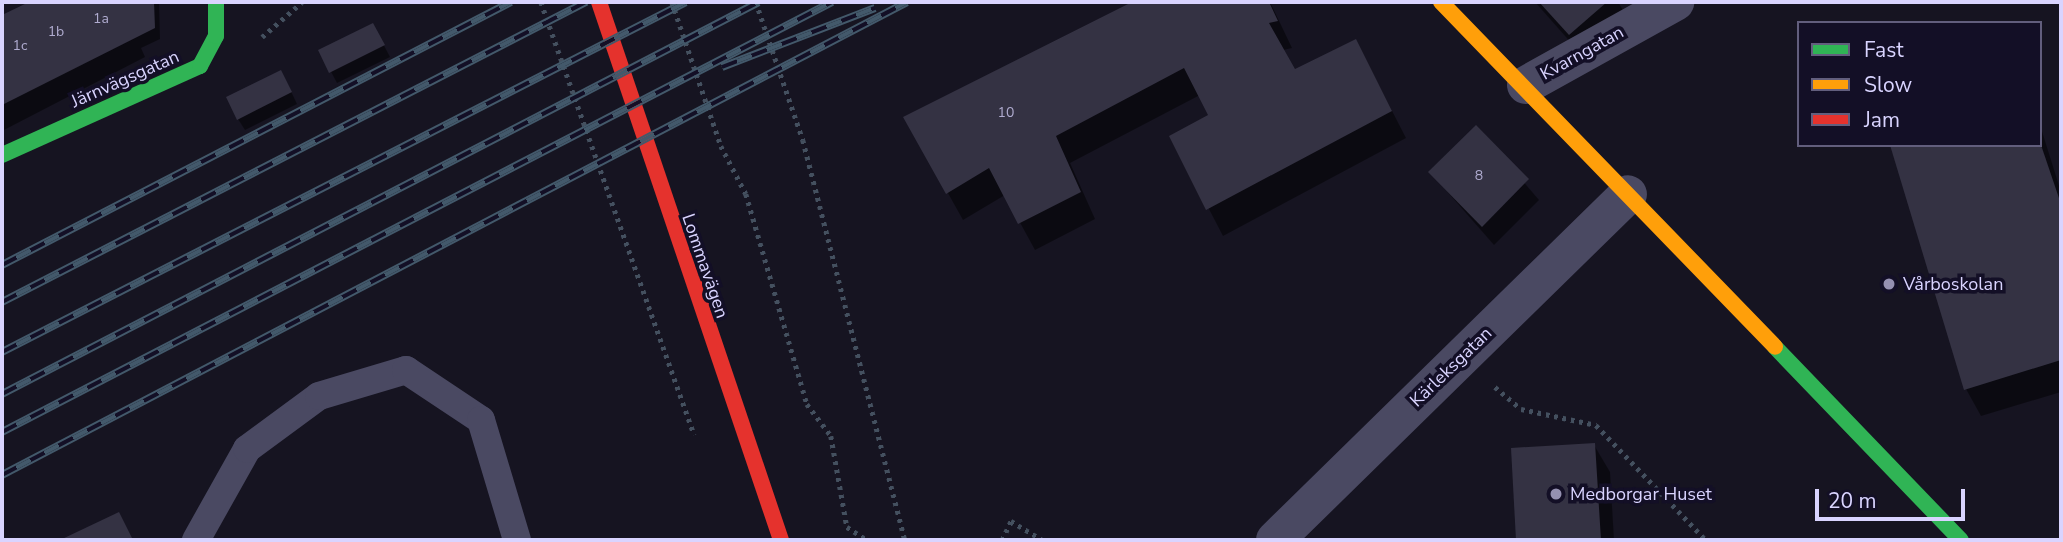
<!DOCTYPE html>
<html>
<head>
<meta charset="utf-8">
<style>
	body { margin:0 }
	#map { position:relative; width:2063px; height:542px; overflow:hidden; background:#161421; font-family:"Nunito Sans",sans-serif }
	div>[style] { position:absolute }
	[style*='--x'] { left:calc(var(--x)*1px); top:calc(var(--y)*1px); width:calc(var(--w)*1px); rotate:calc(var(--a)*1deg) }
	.shadow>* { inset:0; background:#0007 }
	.building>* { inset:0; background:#343243 }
	.path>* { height:4.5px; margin-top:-2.25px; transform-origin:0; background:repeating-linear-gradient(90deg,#44505f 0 3.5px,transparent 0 8.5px) }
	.lane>* { height:28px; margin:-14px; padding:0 14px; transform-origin:14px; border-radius:14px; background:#4a4962 }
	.street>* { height:38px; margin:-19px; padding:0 19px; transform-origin:19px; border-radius:19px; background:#4a4962 }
	.fast>* { height:16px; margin:-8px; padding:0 8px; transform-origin:8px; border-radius:8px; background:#30b455 }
	.slow>* { height:16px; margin:-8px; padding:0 8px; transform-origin:8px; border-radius:8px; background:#ff9f0a }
	.jam>* { height:16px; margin:-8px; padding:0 8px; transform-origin:8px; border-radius:8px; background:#e5322d }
	.rail>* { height:8px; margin-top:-4px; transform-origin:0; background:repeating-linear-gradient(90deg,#130f26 0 16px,#43596b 0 32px); box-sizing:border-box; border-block:2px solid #43596b }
	.dots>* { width:19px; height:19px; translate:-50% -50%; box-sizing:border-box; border:4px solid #130f26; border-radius:50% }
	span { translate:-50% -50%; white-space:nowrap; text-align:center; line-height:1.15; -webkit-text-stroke:7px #130f26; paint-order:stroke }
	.number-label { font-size:14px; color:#b0acd0 }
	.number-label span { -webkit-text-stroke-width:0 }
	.street-label { font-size:18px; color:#d9d4ff }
	.poi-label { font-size:18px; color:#d9d4ff }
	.left { translate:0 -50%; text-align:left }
	.frame { position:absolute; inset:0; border:4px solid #d9d4ff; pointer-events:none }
	.legend { position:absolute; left:1797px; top:21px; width:245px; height:126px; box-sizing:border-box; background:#130f26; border:2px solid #625e7d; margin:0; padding:9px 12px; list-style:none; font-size:21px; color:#d9d4ff }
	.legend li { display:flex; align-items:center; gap:14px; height:35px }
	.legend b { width:35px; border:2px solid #625e7d }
	.scale { position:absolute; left:1815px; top:489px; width:150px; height:32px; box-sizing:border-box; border:4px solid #d9d4ff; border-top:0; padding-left:9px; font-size:21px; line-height:24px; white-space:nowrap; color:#d9d4ff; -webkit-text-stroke:5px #130f26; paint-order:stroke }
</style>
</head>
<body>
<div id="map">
	<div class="shadow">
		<div style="clip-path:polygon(33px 2px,159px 2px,160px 39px,141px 48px,145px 57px,2px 131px,2px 18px)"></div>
		<div style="clip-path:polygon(1136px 2px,1270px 2px,1292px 48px,1283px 50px,1295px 71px,1356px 41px,1406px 138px,1223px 236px,1171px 136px,1211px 115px,1200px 95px,1070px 163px,1095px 219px,1035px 250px,1005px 195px,963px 220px,906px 118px)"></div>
		<div style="clip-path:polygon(1535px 2px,1618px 2px,1626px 15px,1581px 54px)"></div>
		<div style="clip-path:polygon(379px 36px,390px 57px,337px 83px,320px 51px)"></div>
		<div style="clip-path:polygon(287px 83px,297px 104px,245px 130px,238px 119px)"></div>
		<div style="clip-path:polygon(2040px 125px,2061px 192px,2061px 392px,1981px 416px,1966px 389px,2040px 145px)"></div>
		<div style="clip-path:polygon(1476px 127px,1539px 200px,1494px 245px,1430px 172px)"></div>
		<div style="clip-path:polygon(1594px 445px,1610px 472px,1614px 540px,1518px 540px,1513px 450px)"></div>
	</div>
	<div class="building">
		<div style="clip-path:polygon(29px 2px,154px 2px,155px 28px,2px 105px,2px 15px)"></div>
		<div style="clip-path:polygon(1132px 2px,1269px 2px,1278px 21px,1269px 23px,1295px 69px,1356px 39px,1392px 111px,1206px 210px,1169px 136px,1208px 115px,1184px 68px,1056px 136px,1081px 192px,1018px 224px,989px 168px,946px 194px,903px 117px)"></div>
		<div style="clip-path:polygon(1539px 2px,1607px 2px,1569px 35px)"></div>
		<div style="clip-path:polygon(373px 23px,385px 45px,329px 73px,318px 50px)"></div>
		<div style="clip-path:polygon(281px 70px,292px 92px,237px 120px,226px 97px)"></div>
		<div style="clip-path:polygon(1476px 125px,1529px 179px,1482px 227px,1428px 172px)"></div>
		<div style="clip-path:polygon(1890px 145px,2041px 145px,2061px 204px,2061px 360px,1964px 390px)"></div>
		<div style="clip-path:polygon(1595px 443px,1601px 540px,1516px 540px,1511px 448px)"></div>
		<div style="clip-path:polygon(119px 512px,133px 540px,60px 540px)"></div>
	</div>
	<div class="path">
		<div style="--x:541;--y:2;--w:459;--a:70.5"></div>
		<div style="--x:672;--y:2;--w:152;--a:71.2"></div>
		<div style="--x:721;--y:146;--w:54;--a:62.5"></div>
		<div style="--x:746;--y:194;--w:219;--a:73.8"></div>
		<div style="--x:807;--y:404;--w:40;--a:53"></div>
		<div style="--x:831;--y:436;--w:92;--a:80"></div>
		<div style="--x:847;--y:527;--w:24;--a:33"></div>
		<div style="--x:756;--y:2;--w:146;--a:71.2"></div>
		<div style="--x:803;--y:140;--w:413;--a:75.7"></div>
		<div style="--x:262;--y:37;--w:53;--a:-41.2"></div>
		<div style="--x:1495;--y:387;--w:34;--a:40"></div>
		<div style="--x:1521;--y:409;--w:77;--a:12"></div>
		<div style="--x:1596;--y:425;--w:159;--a:46.3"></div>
		<div style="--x:1002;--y:540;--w:21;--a:-65"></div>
		<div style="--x:1011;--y:521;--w:37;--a:31"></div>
	</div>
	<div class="lane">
		<div style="--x:196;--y:540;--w:104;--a:-60.7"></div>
		<div style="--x:247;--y:449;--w:89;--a:-36.4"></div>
		<div style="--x:319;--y:396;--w:91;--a:-16.6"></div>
		<div style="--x:406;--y:370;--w:90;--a:33.7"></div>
		<div style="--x:481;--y:420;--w:125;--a:73.3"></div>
	</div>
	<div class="street">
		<div style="--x:1526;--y:85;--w:171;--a:-29.1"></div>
		<div style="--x:1275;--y:540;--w:494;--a:-44.4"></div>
	</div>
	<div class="fast">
		<div style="--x:2;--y:155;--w:217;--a:-24.2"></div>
		<div style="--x:200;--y:66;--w:34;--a:-62"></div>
		<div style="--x:216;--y:36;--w:34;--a:-90"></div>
		<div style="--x:1775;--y:347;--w:268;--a:46.1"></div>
	</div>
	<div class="slow">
		<div style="--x:1441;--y:2;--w:480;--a:45.9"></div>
	</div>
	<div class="jam">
		<div style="--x:599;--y:2;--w:568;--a:71.31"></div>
	</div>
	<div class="rail">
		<div style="--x:722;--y:67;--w:164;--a:-21.1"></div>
		<div style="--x:2;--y:265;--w:573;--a:-27.33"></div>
		<div style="--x:2;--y:302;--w:657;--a:-27.19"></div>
		<div style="--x:2;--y:352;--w:768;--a:-27.1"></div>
		<div style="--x:2;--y:394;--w:852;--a:-27.38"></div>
		<div style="--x:2;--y:432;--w:935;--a:-27.39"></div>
		<div style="--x:2;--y:475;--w:1021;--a:-27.59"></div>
	</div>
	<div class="dots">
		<div style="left:1889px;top:284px;background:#9591b1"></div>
		<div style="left:1556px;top:494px;background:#9591b1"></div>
	</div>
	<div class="number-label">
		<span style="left:101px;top:19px">1a</span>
		<span style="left:56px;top:32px">1b</span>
		<span style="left:20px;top:46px">1c</span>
		<span style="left:1006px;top:113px">10</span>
		<span style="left:1479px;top:176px">8</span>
	</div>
	<div class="street-label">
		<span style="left:1582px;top:53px;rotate:-29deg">Kvarngatan</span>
		<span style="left:125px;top:79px;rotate:-24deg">Järnvägsgatan</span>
		<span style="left:705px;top:266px;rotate:71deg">Lommavägen</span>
		<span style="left:1451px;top:367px;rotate:-44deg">Kärleksgatan</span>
	</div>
	<div class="poi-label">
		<span class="left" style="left:1903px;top:284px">Vårboskolan</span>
		<span class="left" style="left:1570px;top:494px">Medborgar Huset</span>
	</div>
	<div class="frame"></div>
	<ul class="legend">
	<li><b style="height:9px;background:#30b455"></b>Fast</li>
	<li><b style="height:9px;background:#ff9f0a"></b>Slow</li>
	<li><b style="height:9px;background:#e5322d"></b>Jam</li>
	</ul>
	<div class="scale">20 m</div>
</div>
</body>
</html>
